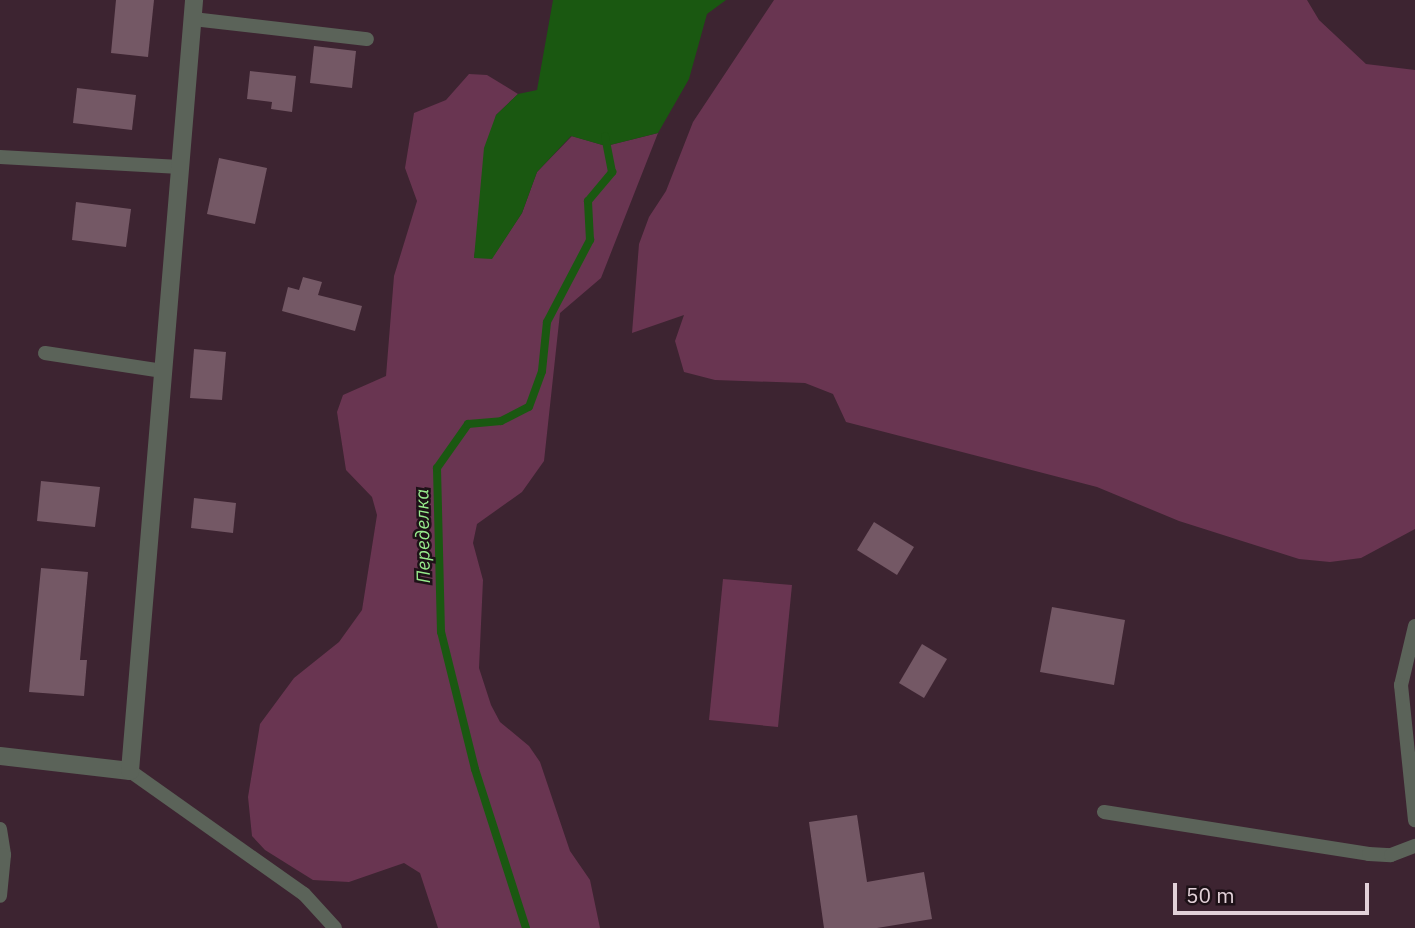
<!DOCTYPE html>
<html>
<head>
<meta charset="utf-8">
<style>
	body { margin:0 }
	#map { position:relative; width:1415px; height:928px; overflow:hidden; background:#3d2431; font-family:"IBM Plex Sans",sans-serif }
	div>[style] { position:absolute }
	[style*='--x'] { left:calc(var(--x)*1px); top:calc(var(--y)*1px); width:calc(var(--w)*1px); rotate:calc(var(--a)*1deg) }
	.green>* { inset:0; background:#693551 }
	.water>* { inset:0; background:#1a5811 }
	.stream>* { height:8px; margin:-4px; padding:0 4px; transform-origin:4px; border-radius:4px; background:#1a5811 }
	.building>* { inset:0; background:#745865 }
	.service>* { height:14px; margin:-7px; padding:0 7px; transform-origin:7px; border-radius:7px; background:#5b6359 }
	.minor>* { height:18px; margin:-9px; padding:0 9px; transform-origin:9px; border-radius:9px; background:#5b6359 }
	span { translate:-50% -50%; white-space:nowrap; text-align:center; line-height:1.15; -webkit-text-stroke:5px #1d1117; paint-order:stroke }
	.water-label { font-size:19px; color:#97ea8c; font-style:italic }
	.scale { position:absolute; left:1173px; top:883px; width:196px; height:32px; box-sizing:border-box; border:4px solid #e2d1d8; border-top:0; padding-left:9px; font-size:21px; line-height:24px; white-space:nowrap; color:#e2d1d8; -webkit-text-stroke:5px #1d1117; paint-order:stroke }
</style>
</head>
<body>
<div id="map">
	<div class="green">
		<div style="clip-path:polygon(774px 0,1307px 0,1319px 20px,1366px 64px,1415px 70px,1415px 529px,1361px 558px,1330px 562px,1299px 559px,1179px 521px,1097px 487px,846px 422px,833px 394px,805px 383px,715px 380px,684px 372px,675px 341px,684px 315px,632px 333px,639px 244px,649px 217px,666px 191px,693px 122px)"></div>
		<div style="clip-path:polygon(469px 74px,487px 75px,518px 94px,496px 115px,474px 258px,492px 258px,522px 213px,537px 172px,572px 136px,606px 146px,658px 133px,601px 278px,560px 313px,544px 461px,522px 492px,477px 524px,473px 543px,483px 580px,479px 668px,491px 705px,500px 722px,529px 746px,540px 762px,570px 851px,590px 880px,600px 928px,438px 928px,420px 873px,404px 863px,349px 882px,313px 880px,265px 850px,252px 836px,248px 797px,260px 724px,294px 678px,339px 642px,362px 610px,377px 515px,372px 497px,346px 470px,337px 412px,343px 395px,386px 376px,394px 276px,417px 201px,405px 168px,414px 113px,446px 100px)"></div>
		<div style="clip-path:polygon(723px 579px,792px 585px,778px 727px,709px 720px)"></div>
	</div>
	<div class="water">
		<div style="clip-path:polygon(553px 0,726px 0,707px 14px,689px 79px,658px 133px,606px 146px,571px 136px,537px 172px,522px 213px,492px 259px,474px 258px,484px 148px,496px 115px,518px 94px,537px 90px)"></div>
	</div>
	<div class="stream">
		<div style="--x:526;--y:928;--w:167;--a:-107.8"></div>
		<div style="--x:475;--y:769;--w:141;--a:-103.9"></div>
		<div style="--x:441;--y:632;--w:164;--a:-91.4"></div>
		<div style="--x:437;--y:468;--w:54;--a:-54.8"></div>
		<div style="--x:468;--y:424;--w:33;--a:-5"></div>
		<div style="--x:501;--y:421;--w:31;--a:-27"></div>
		<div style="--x:529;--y:407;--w:38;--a:-70"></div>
		<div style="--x:542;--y:371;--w:49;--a:-84.2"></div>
		<div style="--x:547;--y:322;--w:93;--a:-62.3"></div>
		<div style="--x:590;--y:240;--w:39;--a:-93"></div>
		<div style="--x:588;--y:201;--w:38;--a:-50"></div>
		<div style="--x:612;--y:172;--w:36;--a:-101"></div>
	</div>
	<div class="building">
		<div style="clip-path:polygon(116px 0,154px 0,148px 57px,111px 53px)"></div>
		<div style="clip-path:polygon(314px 46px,356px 51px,352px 88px,310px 83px)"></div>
		<div style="clip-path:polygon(250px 71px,296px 76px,292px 112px,271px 109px,272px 102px,247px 99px)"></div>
		<div style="clip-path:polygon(77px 88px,136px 95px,132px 130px,73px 123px)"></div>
		<div style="clip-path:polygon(219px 158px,267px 168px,255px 224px,207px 214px)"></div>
		<div style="clip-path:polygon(76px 202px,131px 209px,126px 247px,72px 240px)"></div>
		<div style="clip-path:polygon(303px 277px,322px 282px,318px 295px,362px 306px,355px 331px,282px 311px,288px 287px,299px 290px)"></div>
		<div style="clip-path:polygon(194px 349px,226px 352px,222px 400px,190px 398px)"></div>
		<div style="clip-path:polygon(41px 481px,100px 487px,95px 527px,37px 521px)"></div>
		<div style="clip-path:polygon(194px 498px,236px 503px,233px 533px,191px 528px)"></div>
		<div style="clip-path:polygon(874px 522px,914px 547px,897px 575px,857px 550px)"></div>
		<div style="clip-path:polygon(41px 568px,88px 572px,80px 660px,87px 660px,84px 696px,29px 692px)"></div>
		<div style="clip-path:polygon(1052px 607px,1125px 620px,1114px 685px,1040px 672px)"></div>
		<div style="clip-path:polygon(922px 644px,947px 659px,924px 698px,899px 683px)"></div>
		<div style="clip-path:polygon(857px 815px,867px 882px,924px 872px,932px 919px,877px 928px,824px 928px,809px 822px)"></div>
	</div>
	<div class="service">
		<div style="--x:193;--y:19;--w:175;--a:6.6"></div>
		<div style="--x:0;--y:157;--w:180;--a:3.2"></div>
		<div style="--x:45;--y:353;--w:119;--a:8.7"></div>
		<div style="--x:1415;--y:626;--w:61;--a:103.3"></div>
		<div style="--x:1401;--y:685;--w:136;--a:84.1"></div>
		<div style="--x:130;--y:771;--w:213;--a:35.3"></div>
		<div style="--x:304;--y:894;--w:46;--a:47.6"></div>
		<div style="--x:1104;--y:812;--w:268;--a:9"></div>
		<div style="--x:1369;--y:854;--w:22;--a:3"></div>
		<div style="--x:1391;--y:855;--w:26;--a:-21"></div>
		<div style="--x:0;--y:829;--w:26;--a:81"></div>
		<div style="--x:4;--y:855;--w:41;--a:95.6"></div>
	</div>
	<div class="minor">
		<div style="--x:0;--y:756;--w:131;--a:6.6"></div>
		<div style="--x:130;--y:771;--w:774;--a:-85.25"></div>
	</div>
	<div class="water-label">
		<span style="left:423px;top:536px;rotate:-91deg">Переделка</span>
	</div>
	<div class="scale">50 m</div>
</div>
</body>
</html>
